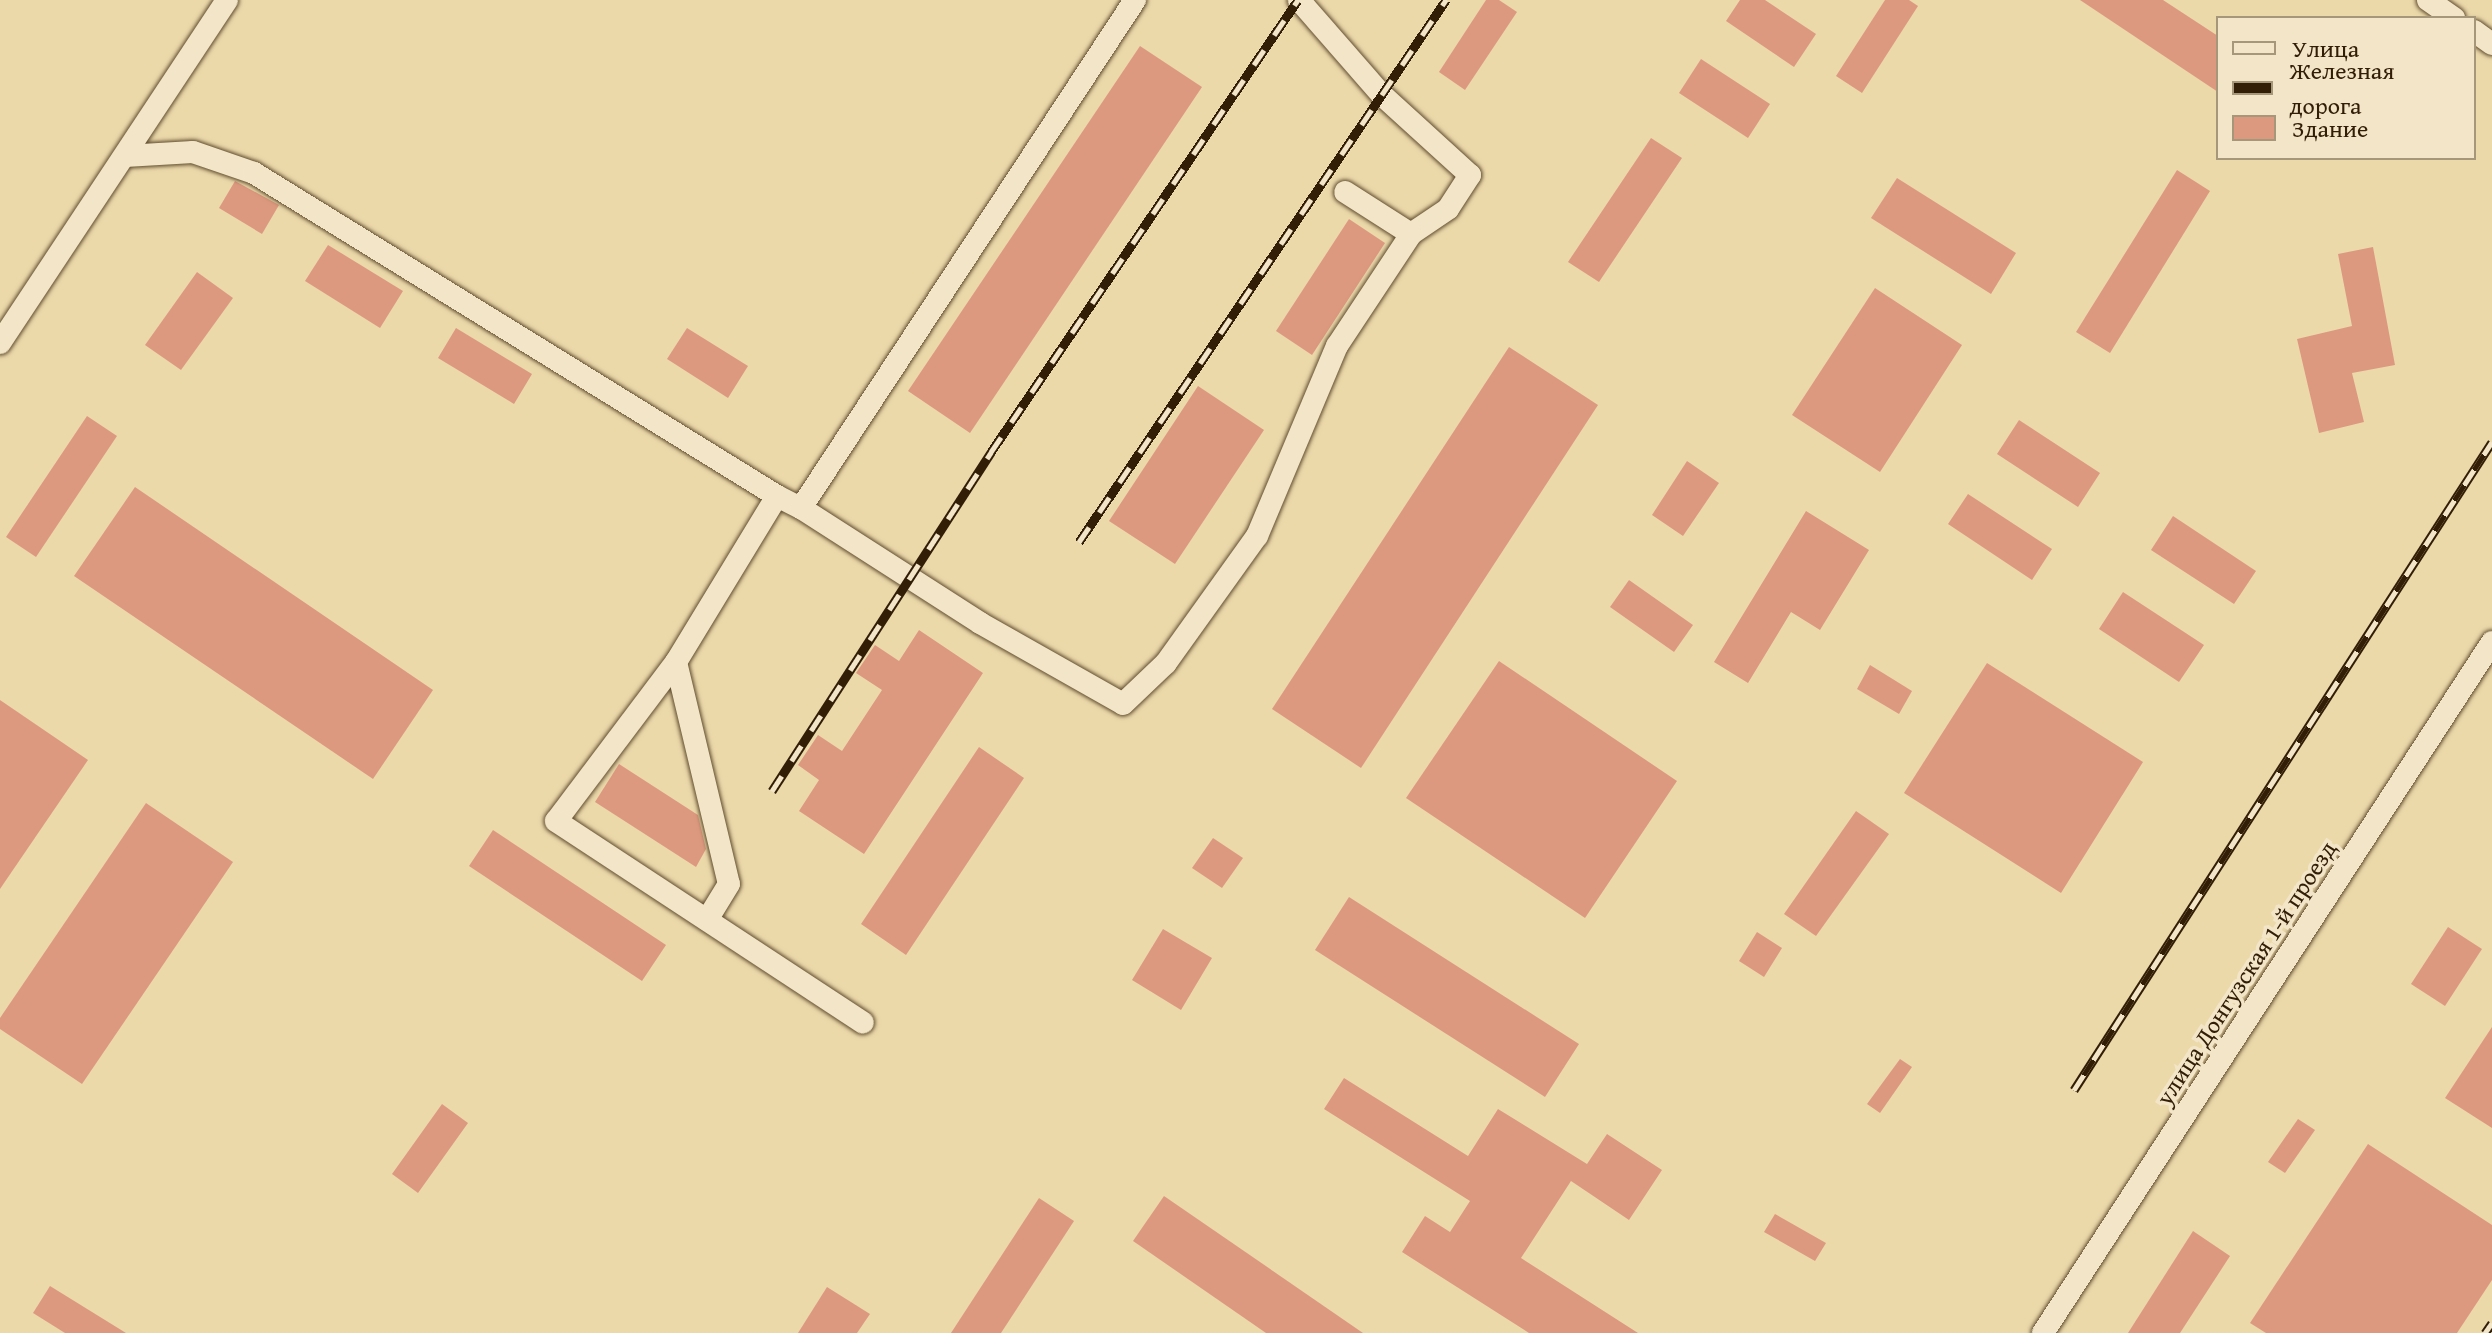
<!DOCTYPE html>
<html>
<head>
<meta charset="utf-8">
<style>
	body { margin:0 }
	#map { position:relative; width:2492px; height:1333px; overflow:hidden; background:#ecd9aa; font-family:"Gentium Book Plus",serif }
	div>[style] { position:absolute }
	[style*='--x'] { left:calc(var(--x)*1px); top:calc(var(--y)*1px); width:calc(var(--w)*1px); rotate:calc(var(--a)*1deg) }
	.building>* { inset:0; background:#dd9980 }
	.roads { filter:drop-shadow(0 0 2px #604c2f) drop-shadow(0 0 2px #604c2f) }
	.minor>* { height:22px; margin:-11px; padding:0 11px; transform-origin:11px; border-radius:11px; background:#f3e6c8 }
	.rail>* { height:9px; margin-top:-4.5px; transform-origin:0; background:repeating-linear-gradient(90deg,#f3e6c8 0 18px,#321d06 0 36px); box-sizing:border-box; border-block:2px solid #321d06 }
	span { translate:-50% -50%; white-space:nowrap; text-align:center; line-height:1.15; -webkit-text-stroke:7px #f3e6c8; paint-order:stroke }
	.street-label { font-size:24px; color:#321d06 }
	.legend { position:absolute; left:2216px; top:16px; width:260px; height:144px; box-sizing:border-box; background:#f3e6c8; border:2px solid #a6967a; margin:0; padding:10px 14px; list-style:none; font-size:24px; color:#321d06 }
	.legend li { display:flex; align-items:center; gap:16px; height:40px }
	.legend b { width:40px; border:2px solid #a6967a }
</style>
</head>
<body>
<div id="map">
	<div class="building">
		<div style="clip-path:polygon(1486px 0,1499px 0,1517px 12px,1465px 90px,1439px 72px)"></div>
		<div style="clip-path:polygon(1740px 0,1765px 0,1816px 34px,1794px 67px,1726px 21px)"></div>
		<div style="clip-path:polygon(1885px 0,1909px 0,1918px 6px,1862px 93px,1836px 76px)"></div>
		<div style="clip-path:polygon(2080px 0,2163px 0,2218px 36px,2218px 92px)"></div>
		<div style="clip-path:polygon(1140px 46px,1202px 87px,970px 433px,908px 391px)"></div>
		<div style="clip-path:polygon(1701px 59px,1770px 104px,1748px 138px,1679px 93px)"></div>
		<div style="clip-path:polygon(1651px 138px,1682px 158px,1599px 282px,1568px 262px)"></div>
		<div style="clip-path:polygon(2177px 170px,2210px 191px,2110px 353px,2076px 332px)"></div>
		<div style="clip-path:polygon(1897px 178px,2016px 253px,1991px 294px,1871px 218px)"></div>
		<div style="clip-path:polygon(235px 181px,279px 205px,262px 234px,219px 208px)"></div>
		<div style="clip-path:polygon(1349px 219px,1385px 243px,1312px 355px,1276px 331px)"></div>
		<div style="clip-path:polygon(328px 245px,403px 291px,380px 328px,305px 281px)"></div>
		<div style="clip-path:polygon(2373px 247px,2395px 365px,2352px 373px,2364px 422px,2319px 433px,2297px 339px,2352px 326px,2338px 254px)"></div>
		<div style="clip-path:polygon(197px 272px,233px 298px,181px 370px,145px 345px)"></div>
		<div style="clip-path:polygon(1875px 288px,1962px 345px,1880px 472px,1792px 415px)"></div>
		<div style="clip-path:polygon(456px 328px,532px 374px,514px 404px,438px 358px)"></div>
		<div style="clip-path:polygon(687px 328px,748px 366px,728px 398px,667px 359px)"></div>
		<div style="clip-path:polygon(1509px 347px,1598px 405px,1361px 768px,1272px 709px)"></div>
		<div style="clip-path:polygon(1198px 386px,1264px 430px,1175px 564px,1109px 521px)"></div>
		<div style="clip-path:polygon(87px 416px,117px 436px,36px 557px,6px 537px)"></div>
		<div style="clip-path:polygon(2019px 420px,2100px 473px,2078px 507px,1997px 454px)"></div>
		<div style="clip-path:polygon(1687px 461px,1719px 483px,1683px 536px,1652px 515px)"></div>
		<div style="clip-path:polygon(135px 487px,433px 690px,373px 779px,74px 576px)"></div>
		<div style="clip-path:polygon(1968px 494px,2052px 549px,2032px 580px,1948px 524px)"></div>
		<div style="clip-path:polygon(1806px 511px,1869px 550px,1820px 630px,1791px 612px,1748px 683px,1714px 662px)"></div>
		<div style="clip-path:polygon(2173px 516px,2256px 571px,2234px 604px,2151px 550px)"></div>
		<div style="clip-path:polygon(1629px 580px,1693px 625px,1674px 652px,1610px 607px)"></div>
		<div style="clip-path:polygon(2123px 592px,2204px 645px,2179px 682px,2099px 629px)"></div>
		<div style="clip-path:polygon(919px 630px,983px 673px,864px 854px,799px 811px,819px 780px,798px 765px,818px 735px,842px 751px,882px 690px,856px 673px,875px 645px,899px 661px)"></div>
		<div style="clip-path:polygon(1499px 661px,1677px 781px,1585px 918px,1406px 798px)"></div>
		<div style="clip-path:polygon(1987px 663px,2143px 762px,2061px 893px,1904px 793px)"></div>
		<div style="clip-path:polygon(1870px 665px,1912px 691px,1899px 714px,1857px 689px)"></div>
		<div style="clip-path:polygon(0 700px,88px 760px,0 889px)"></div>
		<div style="clip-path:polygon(979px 747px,1024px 778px,906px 955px,861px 924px)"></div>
		<div style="clip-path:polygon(619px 764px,698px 815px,706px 849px,696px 867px,595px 802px)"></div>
		<div style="clip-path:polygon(146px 803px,233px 862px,82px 1084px,0 1029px,0 1018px)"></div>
		<div style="clip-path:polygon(1856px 811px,1889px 834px,1816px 936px,1784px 914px)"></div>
		<div style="clip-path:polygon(493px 830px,666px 945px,642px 981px,469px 866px)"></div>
		<div style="clip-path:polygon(1213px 838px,1243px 858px,1222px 888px,1192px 868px)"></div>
		<div style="clip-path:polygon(1349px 897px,1579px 1044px,1545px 1097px,1315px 950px)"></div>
		<div style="clip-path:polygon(2448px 927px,2482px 949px,2445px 1006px,2411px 984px)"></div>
		<div style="clip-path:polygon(1163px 929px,1212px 958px,1181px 1010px,1132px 980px)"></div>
		<div style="clip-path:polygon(1757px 932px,1782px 948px,1764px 977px,1739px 961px)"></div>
		<div style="clip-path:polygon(2492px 1027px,2492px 1128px,2445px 1098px)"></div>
		<div style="clip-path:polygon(1900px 1059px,1912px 1067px,1880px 1113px,1867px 1104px)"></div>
		<div style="clip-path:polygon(1344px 1078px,1468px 1156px,1498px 1109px,1587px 1164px,1607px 1134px,1662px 1170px,1629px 1220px,1571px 1181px,1521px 1258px,1638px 1333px,1529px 1333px,1402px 1252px,1425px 1216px,1450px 1232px,1470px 1201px,1324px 1109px)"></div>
		<div style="clip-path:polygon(442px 1104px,468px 1123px,418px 1193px,392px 1174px)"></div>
		<div style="clip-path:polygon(2298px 1119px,2315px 1130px,2285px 1173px,2268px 1162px)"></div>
		<div style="clip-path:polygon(2368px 1144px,2492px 1225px,2492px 1280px,2457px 1333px,2266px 1333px,2250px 1323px)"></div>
		<div style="clip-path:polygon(1164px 1196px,1363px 1333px,1266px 1333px,1133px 1241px)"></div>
		<div style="clip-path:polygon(1039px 1198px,1074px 1221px,1001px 1333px,951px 1333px)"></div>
		<div style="clip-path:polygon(1775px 1214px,1826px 1243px,1815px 1261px,1764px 1232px)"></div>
		<div style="clip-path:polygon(2193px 1231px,2230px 1256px,2180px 1333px,2128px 1333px)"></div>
		<div style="clip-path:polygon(50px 1286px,126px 1333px,65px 1333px,33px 1313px)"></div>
		<div style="clip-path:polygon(827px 1287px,870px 1314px,857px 1333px,798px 1333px)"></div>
	</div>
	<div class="roads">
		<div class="minor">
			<div style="--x:1299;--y:0;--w:126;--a:48.9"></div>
			<div style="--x:1382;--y:95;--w:119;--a:42.3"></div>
			<div style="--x:1470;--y:175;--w:40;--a:122.9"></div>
			<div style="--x:1448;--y:209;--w:45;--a:146"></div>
			<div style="--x:2428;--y:0;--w:32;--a:35"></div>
			<div style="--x:2474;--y:31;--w:22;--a:36"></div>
			<div style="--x:125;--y:156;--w:68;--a:-3.4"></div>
			<div style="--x:193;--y:152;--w:65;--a:19"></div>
			<div style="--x:254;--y:173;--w:615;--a:31.7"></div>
			<div style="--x:777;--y:496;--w:27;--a:27"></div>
			<div style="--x:801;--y:508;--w:213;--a:32.7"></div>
			<div style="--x:980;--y:623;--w:164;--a:29.5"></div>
			<div style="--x:1123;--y:704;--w:59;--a:-43.6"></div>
			<div style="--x:1166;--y:663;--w:156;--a:-54.4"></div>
			<div style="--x:1257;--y:536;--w:206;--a:-67.2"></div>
			<div style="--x:1337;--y:346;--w:134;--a:-56.5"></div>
			<div style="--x:1411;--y:234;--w:78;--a:-147.5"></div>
			<div style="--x:0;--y:343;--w:411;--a:-56.5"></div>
			<div style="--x:777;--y:496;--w:194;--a:121.3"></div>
			<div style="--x:676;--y:662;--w:199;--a:127"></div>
			<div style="--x:556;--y:821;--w:367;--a:33.3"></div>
			<div style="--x:801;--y:508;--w:608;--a:-56.68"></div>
			<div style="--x:676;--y:662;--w:228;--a:76.6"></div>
			<div style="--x:729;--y:884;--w:42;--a:121.4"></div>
			<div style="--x:2043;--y:1333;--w:824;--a:-56.98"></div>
		</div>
	</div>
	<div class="rail">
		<div style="--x:1079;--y:542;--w:655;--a:-55.9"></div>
		<div style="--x:772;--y:791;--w:404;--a:-57.1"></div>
		<div style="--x:991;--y:452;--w:546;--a:-55.82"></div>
		<div style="--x:2074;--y:1090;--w:771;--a:-57.18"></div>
		<div style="--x:2485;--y:1333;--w:12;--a:-55"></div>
	</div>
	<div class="street-label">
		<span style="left:2246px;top:973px;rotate:-57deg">улица Донгузская 1-й проезд</span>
	</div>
	<ul class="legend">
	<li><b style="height:10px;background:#f3e6c8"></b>Улица</li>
	<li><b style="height:10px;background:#321d06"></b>Железная дорога</li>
	<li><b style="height:22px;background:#dd9980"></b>Здание</li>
	</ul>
</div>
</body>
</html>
